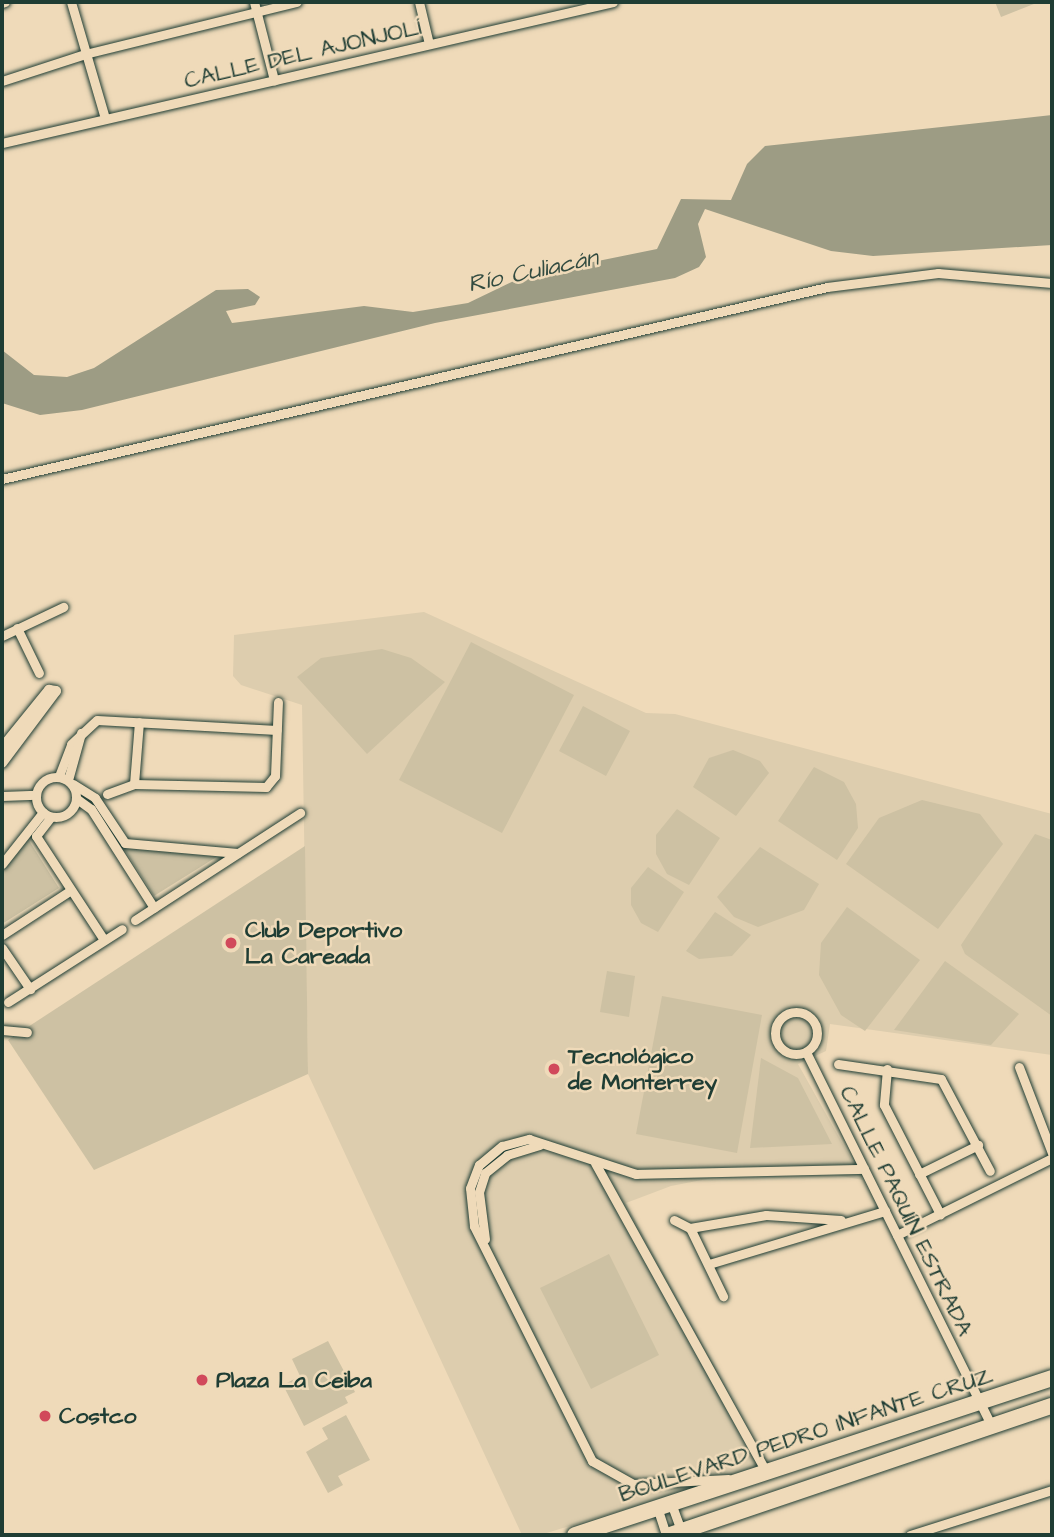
<!DOCTYPE html>
<html>
<head>
<meta charset="utf-8">
<style>
	body { margin:0 }
	#map { position:relative; width:1054px; height:1537px; overflow:hidden; background:#efdab9; font-family:"Architects Daughter",sans-serif }
	div>[style] { position:absolute }
	[style*='--x'] { left:calc(var(--x)*1px); top:calc(var(--y)*1px); width:calc(var(--w)*1px); rotate:calc(var(--a)*1deg) }
	.built>* { inset:0; background:#ddcdae }
	.green>* { inset:0; background:#cdc1a3 }
	.water>* { inset:0; background:#9d9c84 }
	.roads { filter:drop-shadow(0 0 2px #1f3d34) drop-shadow(0 0 2px #1f3d34) }
	.minor>* { height:9px; margin:-4.5px; padding:0 4.5px; transform-origin:4.5px; border-radius:4.5px; background:#efdab9 }
	.minor>.ring { margin:-4.5px; padding:0; box-sizing:content-box; background:none; border:9px solid #efdab9; border-radius:50% }
	.tertiary>* { height:10px; margin:-5px; padding:0 5px; transform-origin:5px; border-radius:5px; background:#efdab9 }
	.trunk>* { height:16px; margin:-8px; padding:0 8px; transform-origin:8px; border-radius:8px; background:#efdab9 }
	.dots>* { width:19px; height:19px; translate:-50% -50%; box-sizing:border-box; border:4px solid #efdab9; border-radius:50% }
	span { translate:-50% -50%; white-space:nowrap; text-align:center; line-height:1.15; -webkit-text-stroke:5px #efdab9; paint-order:stroke }
	.street-label { font-size:23px; color:#1f3d34 }
	.poi-label { font-size:23px; color:#1f3d34; font-weight:700 }
	.left { translate:0 -50%; text-align:left }
	.water-label { font-size:24px; color:#324b40; font-style:italic }
	.frame { position:absolute; inset:0; border:4px solid #1f3d34; pointer-events:none }
</style>
</head>
<body>
<div id="map">
	<div class="built">
		<div style="clip-path:polygon(424px 612px,646px 713px,675px 714px,1052px 814px,1052px 1055px,830px 1024px,826px 1051px,798px 1064px,863px 1180px,819px 1172px,743px 1172px,671px 1186px,626px 1203px,768px 1466px,540px 1535px,522px 1535px,308px 1074px,302px 705px,241px 685px,233px 676px,234px 635px)"></div>
	</div>
	<div class="green">
		<div style="clip-path:polygon(995px 2px,1039px 2px,1001px 17px)"></div>
		<div style="clip-path:polygon(471px 642px,574px 695px,502px 833px,399px 780px)"></div>
		<div style="clip-path:polygon(382px 649px,411px 658px,445px 682px,367px 754px,297px 677px,321px 658px)"></div>
		<div style="clip-path:polygon(583px 706px,630px 731px,606px 776px,559px 751px)"></div>
		<div style="clip-path:polygon(733px 750px,760px 761px,769px 773px,736px 816px,693px 787px,709px 758px)"></div>
		<div style="clip-path:polygon(814px 767px,844px 782px,856px 804px,858px 828px,837px 860px,778px 821px)"></div>
		<div style="clip-path:polygon(922px 800px,980px 814px,1003px 844px,938px 929px,846px 864px,879px 818px)"></div>
		<div style="clip-path:polygon(677px 809px,720px 838px,689px 885px,667px 874px,656px 854px,656px 835px)"></div>
		<div style="clip-path:polygon(1035px 834px,1052px 840px,1052px 1016px,965px 954px,961px 945px)"></div>
		<div style="clip-path:polygon(28px 839px,59px 888px,2px 924px,2px 868px)"></div>
		<div style="clip-path:polygon(305px 846px,308px 1074px,94px 1170px,8px 1040px)"></div>
		<div style="clip-path:polygon(123px 847px,218px 856px,154px 896px)"></div>
		<div style="clip-path:polygon(760px 847px,819px 884px,804px 910px,758px 927px,734px 917px,717px 897px)"></div>
		<div style="clip-path:polygon(648px 867px,684px 892px,658px 932px,641px 923px,631px 905px,631px 888px)"></div>
		<div style="clip-path:polygon(847px 907px,920px 960px,865px 1031px,841px 1015px,819px 975px,821px 943px)"></div>
		<div style="clip-path:polygon(715px 912px,751px 935px,732px 956px,699px 959px,686px 951px)"></div>
		<div style="clip-path:polygon(945px 961px,1019px 1014px,991px 1045px,894px 1030px)"></div>
		<div style="clip-path:polygon(607px 971px,635px 976px,629px 1017px,600px 1012px)"></div>
		<div style="clip-path:polygon(662px 996px,762px 1015px,737px 1153px,636px 1134px)"></div>
		<div style="clip-path:polygon(761px 1058px,798px 1078px,832px 1144px,750px 1148px)"></div>
		<div style="clip-path:polygon(609px 1254px,659px 1355px,591px 1389px,540px 1288px)"></div>
		<div style="clip-path:polygon(328px 1341px,355px 1392px,345px 1397px,348px 1403px,304px 1426px,283px 1385px,300px 1376px,292px 1359px)"></div>
		<div style="clip-path:polygon(346px 1415px,370px 1460px,338px 1476px,343px 1485px,328px 1493px,306px 1452px,328px 1439px,322px 1428px)"></div>
	</div>
	<div class="water">
		<div style="clip-path:polygon(1052px 115px,1052px 245px,873px 256px,831px 251px,705px 209px,698px 224px,706px 257px,699px 267px,675px 278px,435px 323px,82px 410px,40px 415px,2px 403px,2px 350px,34px 375px,67px 377px,94px 368px,216px 290px,248px 289px,260px 297px,255px 305px,226px 311px,232px 323px,364px 306px,413px 312px,468px 303px,524px 276px,657px 249px,681px 199px,731px 200px,747px 164px,765px 146px)"></div>
	</div>
	<div class="roads">
		<div class="minor">
			<div style="--x:71;--y:2;--w:121;--a:73.7"></div>
			<div style="--x:254;--y:2;--w:81;--a:75.6"></div>
			<div style="--x:419;--y:2;--w:43;--a:76.6"></div>
			<div style="--x:2;--y:3;--w:3;--a:-18"></div>
			<div style="--x:2;--y:81;--w:87;--a:-18"></div>
			<div style="--x:85;--y:54;--w:218;--a:-13.8"></div>
			<div style="--x:2;--y:143;--w:627;--a:-12.99"></div>
			<div style="--x:2;--y:479;--w:847;--a:-13.1"></div>
			<div style="--x:827;--y:287;--w:112;--a:-7.2"></div>
			<div style="--x:938;--y:273;--w:114;--a:5"></div>
			<div style="--x:17;--y:628;--w:50;--a:63.9"></div>
			<div style="--x:2;--y:636;--w:68;--a:-25.4"></div>
			<div style="--x:59;--y:776;--w:34;--a:-69"></div>
			<div style="--x:71;--y:744;--w:35;--a:-43"></div>
			<div style="--x:97;--y:720;--w:180;--a:3.2"></div>
			<div class="ring" style="left:36px;top:777px;width:31px;height:31px"></div>
			<div style="--x:68;--y:780;--w:49;--a:-74.5"></div>
			<div style="--x:73;--y:784;--w:26;--a:32"></div>
			<div style="--x:95;--y:798;--w:54;--a:56.3"></div>
			<div style="--x:134;--y:784;--w:62;--a:-85.4"></div>
			<div style="--x:107;--y:794;--w:29;--a:-20"></div>
			<div style="--x:134;--y:784;--w:132;--a:1.3"></div>
			<div style="--x:266;--y:787;--w:14;--a:-51"></div>
			<div style="--x:275;--y:776;--w:74;--a:-87.7"></div>
			<div style="--x:2;--y:796;--w:34;--a:-2"></div>
			<div style="--x:77;--y:799;--w:17;--a:36"></div>
			<div style="--x:91;--y:809;--w:117;--a:57.5"></div>
			<div style="--x:36;--y:836;--w:124;--a:56.8"></div>
			<div style="--x:36;--y:836;--w:24;--a:-52"></div>
			<div style="--x:125;--y:843;--w:113;--a:5.1"></div>
			<div style="--x:2;--y:864;--w:66;--a:-51.7"></div>
			<div style="--x:135;--y:920;--w:197;--a:-33"></div>
			<div style="--x:2;--y:935;--w:82;--a:-33.1"></div>
			<div style="--x:2;--y:948;--w:50;--a:55.7"></div>
			<div style="--x:8;--y:1002;--w:135;--a:-32.6"></div>
			<div class="ring" style="left:775px;top:1012px;width:33px;height:33px"></div>
			<div style="--x:2;--y:1030;--w:25;--a:5"></div>
			<div style="--x:806;--y:1052;--w:418;--a:63.6"></div>
			<div style="--x:838;--y:1064;--w:104;--a:8.3"></div>
			<div style="--x:941;--y:1079;--w:104;--a:62"></div>
			<div style="--x:1019;--y:1067;--w:92;--a:69"></div>
			<div style="--x:887;--y:1069;--w:36;--a:95"></div>
			<div style="--x:884;--y:1105;--w:123;--a:62.8"></div>
			<div style="--x:595;--y:1163;--w:355;--a:61"></div>
			<div style="--x:919;--y:1174;--w:66;--a:-26.2"></div>
			<div style="--x:674;--y:1220;--w:18;--a:27"></div>
			<div style="--x:690;--y:1228;--w:77;--a:-9.7"></div>
			<div style="--x:766;--y:1215;--w:75;--a:3.8"></div>
			<div style="--x:690;--y:1228;--w:76;--a:64.1"></div>
			<div style="--x:897;--y:1235;--w:173;--a:-26.4"></div>
			<div style="--x:485;--y:1239;--w:47;--a:-97.3"></div>
			<div style="--x:479;--y:1192;--w:20;--a:-72"></div>
			<div style="--x:485;--y:1173;--w:28;--a:-39"></div>
			<div style="--x:507;--y:1155;--w:34;--a:-17"></div>
			<div style="--x:709;--y:1264;--w:184;--a:-16.8"></div>
			<div style="--x:728;--y:1479;--w:95;--a:177"></div>
			<div style="--x:633;--y:1484;--w:47;--a:-150.7"></div>
			<div style="--x:592;--y:1461;--w:263;--a:-116.7"></div>
			<div style="--x:474;--y:1226;--w:38;--a:-96"></div>
			<div style="--x:470;--y:1188;--w:25;--a:-69"></div>
			<div style="--x:479;--y:1165;--w:30;--a:-40"></div>
			<div style="--x:502;--y:1146;--w:28;--a:-15"></div>
			<div style="--x:529;--y:1139;--w:113;--a:18.1"></div>
			<div style="--x:636;--y:1174;--w:228;--a:-1.3"></div>
			<div style="--x:671;--y:1503;--w:33;--a:70"></div>
			<div style="--x:657;--y:1507;--w:29;--a:72"></div>
			<div style="--x:910;--y:1535;--w:149;--a:-17.6"></div>
		</div>
		<div class="tertiary">
			<div style="--x:2;--y:748;--w:75;--a:-51"></div>
			<div style="--x:49;--y:690;--w:7;--a:8"></div>
			<div style="--x:56;--y:691;--w:90;--a:126.9"></div>
		</div>
		<div class="trunk">
			<div style="--x:575;--y:1535;--w:502;--a:-18.22"></div>
			<div style="--x:670;--y:1535;--w:403;--a:-18.7"></div>
		</div>
	</div>
	<div class="dots">
		<div style="left:231px;top:943px;background:#d1495b"></div>
		<div style="left:554px;top:1069px;background:#d1495b"></div>
		<div style="left:202px;top:1380px;background:#d1495b"></div>
		<div style="left:45px;top:1416px;background:#d1495b"></div>
	</div>
	<div class="street-label">
		<span style="left:303px;top:54px;rotate:-13deg">CALLE DEL AJONJOLÍ</span>
		<span style="left:906px;top:1211px;rotate:64deg">CALLE PAQUÍN ESTRADA</span>
		<span style="left:806px;top:1435px;rotate:-18deg">BOULEVARD PEDRO INFANTE CRUZ</span>
	</div>
	<div class="poi-label">
		<span class="left" style="left:245px;top:943px">Club Deportivo<br>La Careada</span>
		<span class="left" style="left:568px;top:1069px">Tecnológico<br>de Monterrey</span>
		<span class="left" style="left:216px;top:1380px">Plaza La Ceiba</span>
		<span class="left" style="left:59px;top:1416px">Costco</span>
	</div>
	<div class="water-label">
		<span style="left:533px;top:272px;rotate:-12deg">Río Culiacán</span>
	</div>
	<div class="frame"></div>
</div>
</body>
</html>
